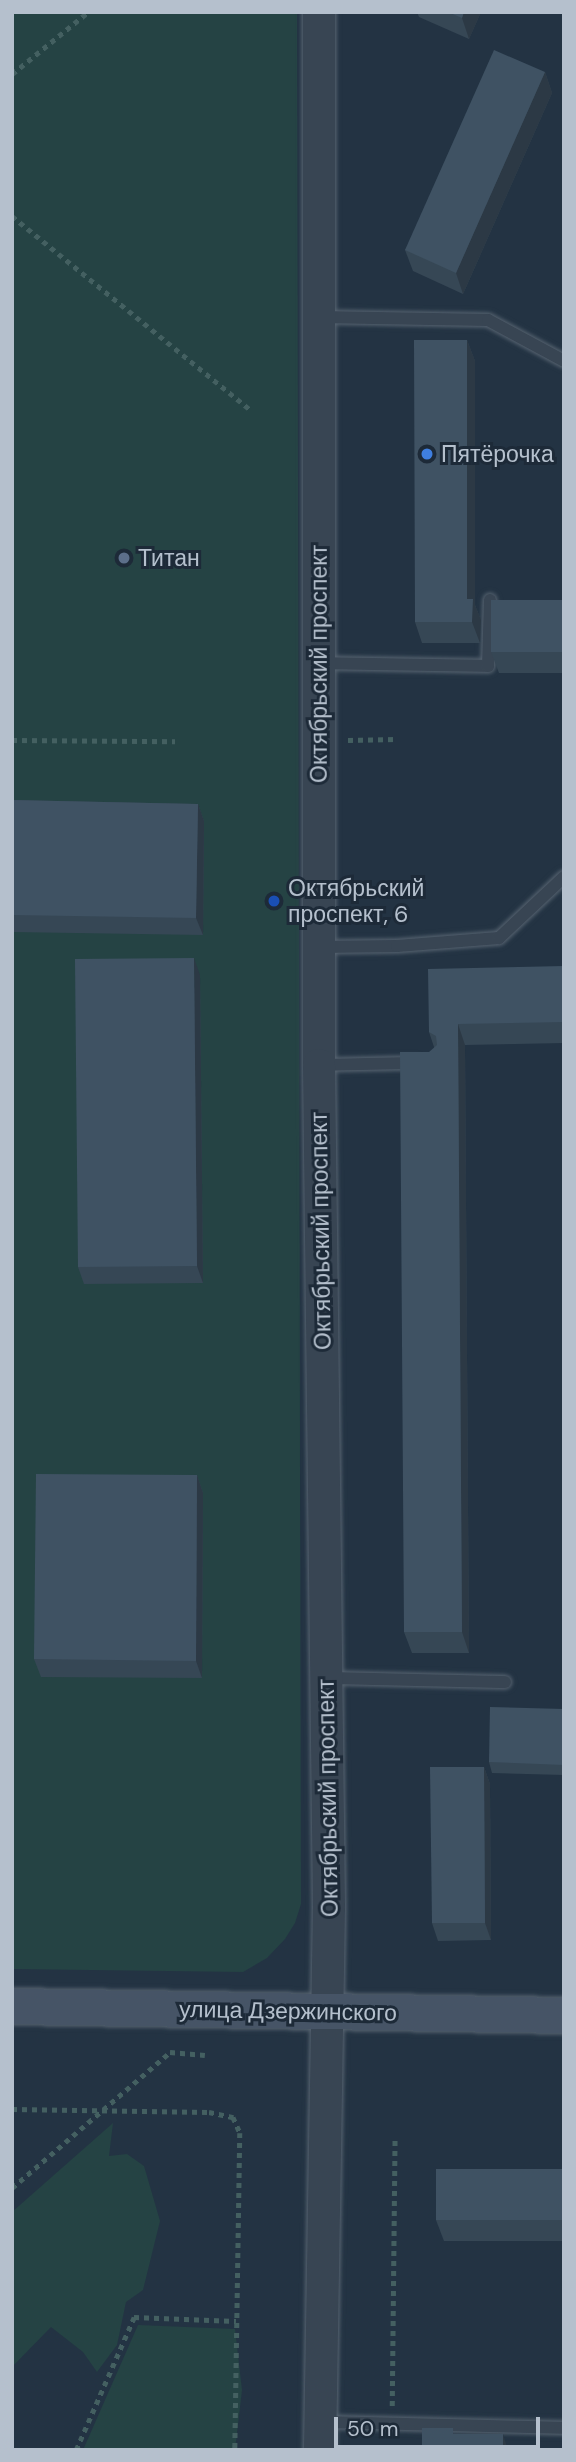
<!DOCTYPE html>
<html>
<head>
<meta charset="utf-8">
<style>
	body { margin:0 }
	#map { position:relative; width:576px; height:2462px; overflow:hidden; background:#233343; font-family:"DM Sans",sans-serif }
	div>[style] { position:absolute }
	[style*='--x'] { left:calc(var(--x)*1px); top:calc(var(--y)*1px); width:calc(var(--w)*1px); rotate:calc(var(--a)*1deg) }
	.green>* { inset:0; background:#254344 }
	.path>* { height:4.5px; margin-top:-2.25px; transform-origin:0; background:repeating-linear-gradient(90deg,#446061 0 5px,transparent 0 10px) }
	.roads { filter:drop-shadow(0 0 2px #566370) drop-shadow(0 0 2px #566370) }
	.service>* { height:12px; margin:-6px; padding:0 6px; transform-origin:6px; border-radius:6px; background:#384553 }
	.tertiary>* { height:32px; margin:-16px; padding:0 16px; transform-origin:16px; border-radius:16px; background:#384553 }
	.secondary>* { height:35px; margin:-17.5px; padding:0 17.5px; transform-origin:17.5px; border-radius:17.5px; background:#465466 }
	.wall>* { inset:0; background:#364755 }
	.shaded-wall>* { inset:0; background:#2c3945 }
	.building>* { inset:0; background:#3f5263 }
	.dots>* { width:19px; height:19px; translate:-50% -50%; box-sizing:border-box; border:4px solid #1d2a38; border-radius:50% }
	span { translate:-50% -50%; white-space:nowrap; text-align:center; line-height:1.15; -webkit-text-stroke:6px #1d2a38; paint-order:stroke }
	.poi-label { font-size:23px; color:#b5c0cd }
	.left { translate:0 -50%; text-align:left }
	.street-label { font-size:23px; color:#b5c0cd }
	.frame { position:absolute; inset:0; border:14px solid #b5c0cd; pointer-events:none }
	.scale { position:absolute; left:334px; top:2417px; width:206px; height:32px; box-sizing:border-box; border:4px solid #b5c0cd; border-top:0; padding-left:9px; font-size:21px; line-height:24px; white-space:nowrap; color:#b5c0cd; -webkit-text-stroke:5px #1d2a38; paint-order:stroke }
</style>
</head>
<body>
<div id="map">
	<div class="green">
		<div style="clip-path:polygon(12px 12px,297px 12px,301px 1904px,295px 1923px,285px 1939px,267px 1958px,243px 1972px,12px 1969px)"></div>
		<div style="clip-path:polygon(113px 2123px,109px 2156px,127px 2154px,144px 2166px,160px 2221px,143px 2290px,126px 2302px,117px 2345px,97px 2372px,83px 2352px,51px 2327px,12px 2367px,12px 2212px)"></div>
		<div style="clip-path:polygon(138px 2325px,235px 2329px,242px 2390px,235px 2450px,83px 2450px)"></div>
	</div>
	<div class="path">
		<div style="--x:12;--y:74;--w:98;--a:-39.2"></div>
		<div style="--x:12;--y:216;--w:309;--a:39.1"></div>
		<div style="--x:12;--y:740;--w:163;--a:0.4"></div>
		<div style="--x:348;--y:740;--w:49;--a:-1.2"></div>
		<div style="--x:12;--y:2109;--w:197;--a:0.9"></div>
		<div style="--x:209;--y:2112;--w:25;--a:12"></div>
		<div style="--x:233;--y:2117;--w:17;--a:66"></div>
		<div style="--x:240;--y:2133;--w:317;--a:90.9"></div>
		<div style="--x:12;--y:2188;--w:208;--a:-40.7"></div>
		<div style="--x:170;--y:2052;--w:35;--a:5"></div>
		<div style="--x:392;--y:2406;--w:269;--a:-89.4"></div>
		<div style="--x:76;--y:2450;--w:145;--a:-66.4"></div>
		<div style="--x:134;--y:2317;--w:102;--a:2.2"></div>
	</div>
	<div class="roads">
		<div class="service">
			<div style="--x:319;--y:317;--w:169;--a:1"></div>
			<div style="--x:488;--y:320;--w:86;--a:28.3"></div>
			<div style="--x:319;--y:663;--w:169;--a:1"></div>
			<div style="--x:488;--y:666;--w:66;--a:-88.3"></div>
			<div style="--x:319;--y:947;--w:78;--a:-0.7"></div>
			<div style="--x:397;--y:946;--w:102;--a:-4.5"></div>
			<div style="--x:499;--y:938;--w:89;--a:-43.2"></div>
			<div style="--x:319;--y:1065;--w:96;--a:-1.2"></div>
			<div style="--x:327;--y:1678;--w:178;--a:1.3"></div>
			<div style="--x:320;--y:2422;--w:244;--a:1.4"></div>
		</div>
		<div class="tertiary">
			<div style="--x:319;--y:12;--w:1053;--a:90"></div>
			<div style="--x:319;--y:1065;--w:842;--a:89.32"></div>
			<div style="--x:329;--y:1907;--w:543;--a:90.95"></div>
		</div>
		<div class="secondary">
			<div style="--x:12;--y:2006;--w:552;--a:0.93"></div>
		</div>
	</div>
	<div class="wall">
		<div style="clip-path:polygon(417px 12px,481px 12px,469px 39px,419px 17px)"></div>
		<div style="clip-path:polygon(545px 72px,552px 93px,463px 294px,413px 271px,405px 250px)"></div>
		<div style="clip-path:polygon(467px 340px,475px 361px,475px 605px,481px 620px,480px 643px,422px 643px,415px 622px)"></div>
		<div style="clip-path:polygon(564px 600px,564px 673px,499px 673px,491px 652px)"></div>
		<div style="clip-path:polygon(12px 800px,198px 804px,204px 821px,203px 935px,12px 932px)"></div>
		<div style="clip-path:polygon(564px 966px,564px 1043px,465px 1045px,469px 1653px,412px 1653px,404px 1632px,434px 1047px,429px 1032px)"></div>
		<div style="clip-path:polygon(200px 975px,203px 1283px,84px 1284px,78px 1267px)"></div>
		<div style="clip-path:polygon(197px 1475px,203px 1493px,202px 1678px,41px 1677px,34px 1659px)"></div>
		<div style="clip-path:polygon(564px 1709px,564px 1775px,492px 1773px,489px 1762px)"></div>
		<div style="clip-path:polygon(484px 1767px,490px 1784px,491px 1940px,438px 1941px,432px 1923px)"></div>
		<div style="clip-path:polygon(564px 2169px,564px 2241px,444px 2241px,436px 2220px)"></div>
	</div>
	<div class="shaded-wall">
		<div style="clip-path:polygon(464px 12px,481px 12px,469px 39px,462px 18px)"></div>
		<div style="clip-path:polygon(545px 72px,552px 93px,463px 294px,456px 273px)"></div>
		<div style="clip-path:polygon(467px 340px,475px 361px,475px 605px,481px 620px,480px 643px,472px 622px,467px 599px)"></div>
		<div style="clip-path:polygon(198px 804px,204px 821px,203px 935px,196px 918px)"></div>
		<div style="clip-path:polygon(194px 958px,200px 975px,203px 1283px,197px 1266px)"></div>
		<div style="clip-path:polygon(458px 1024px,465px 1045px,469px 1653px,462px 1632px)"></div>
		<div style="clip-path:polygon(197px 1475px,203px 1493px,202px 1678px,196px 1661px)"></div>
		<div style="clip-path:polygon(484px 1767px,490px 1784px,491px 1940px,485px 1923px)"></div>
		<div style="clip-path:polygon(503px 2434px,508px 2450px,503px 2450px)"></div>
	</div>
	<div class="building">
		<div style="clip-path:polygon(448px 12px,464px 12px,462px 18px)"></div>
		<div style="clip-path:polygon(494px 50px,545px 72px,456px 273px,405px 250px)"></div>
		<div style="clip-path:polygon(414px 340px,467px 340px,467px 599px,473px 599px,472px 622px,415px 622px)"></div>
		<div style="clip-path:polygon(491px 600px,564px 600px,564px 652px,491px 652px)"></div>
		<div style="clip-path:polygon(12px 800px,198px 804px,196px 918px,12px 915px)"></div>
		<div style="clip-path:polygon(194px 958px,197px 1266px,78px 1267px,75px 959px)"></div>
		<div style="clip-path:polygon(564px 966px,564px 1022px,458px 1024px,462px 1632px,404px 1632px,400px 1052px,429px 1052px,437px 1045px,436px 1036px,429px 1032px,428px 969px)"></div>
		<div style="clip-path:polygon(36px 1474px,197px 1475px,196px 1661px,34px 1659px)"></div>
		<div style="clip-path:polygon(490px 1707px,564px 1709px,564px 1765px,489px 1762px)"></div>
		<div style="clip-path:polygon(430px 1767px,484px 1767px,485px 1923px,432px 1923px)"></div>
		<div style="clip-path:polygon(436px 2169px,564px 2169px,564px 2220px,436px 2220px)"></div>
		<div style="clip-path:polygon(422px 2428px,453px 2428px,453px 2434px,503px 2434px,503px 2450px,422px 2450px)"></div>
	</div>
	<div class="dots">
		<div style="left:427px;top:454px;background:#3f7fe0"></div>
		<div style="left:124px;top:558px;background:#5c6f8a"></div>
		<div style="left:274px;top:901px;background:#1a4fb4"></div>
	</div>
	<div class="poi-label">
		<span class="left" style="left:441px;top:454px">Пятёрочка</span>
		<span class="left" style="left:138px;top:558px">Титан</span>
		<span class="left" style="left:288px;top:901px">Октябрьский<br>проспект, 6</span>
	</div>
	<div class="street-label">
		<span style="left:319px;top:664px;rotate:-90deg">Октябрьский проспект</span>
		<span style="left:321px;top:1231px;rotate:-91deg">Октябрьский проспект</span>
		<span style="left:328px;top:1798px;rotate:-91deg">Октябрьский проспект</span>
		<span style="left:288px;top:2011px;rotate:1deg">улица Дзержинского</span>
	</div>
	<div class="frame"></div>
	<div class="scale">50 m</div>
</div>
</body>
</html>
